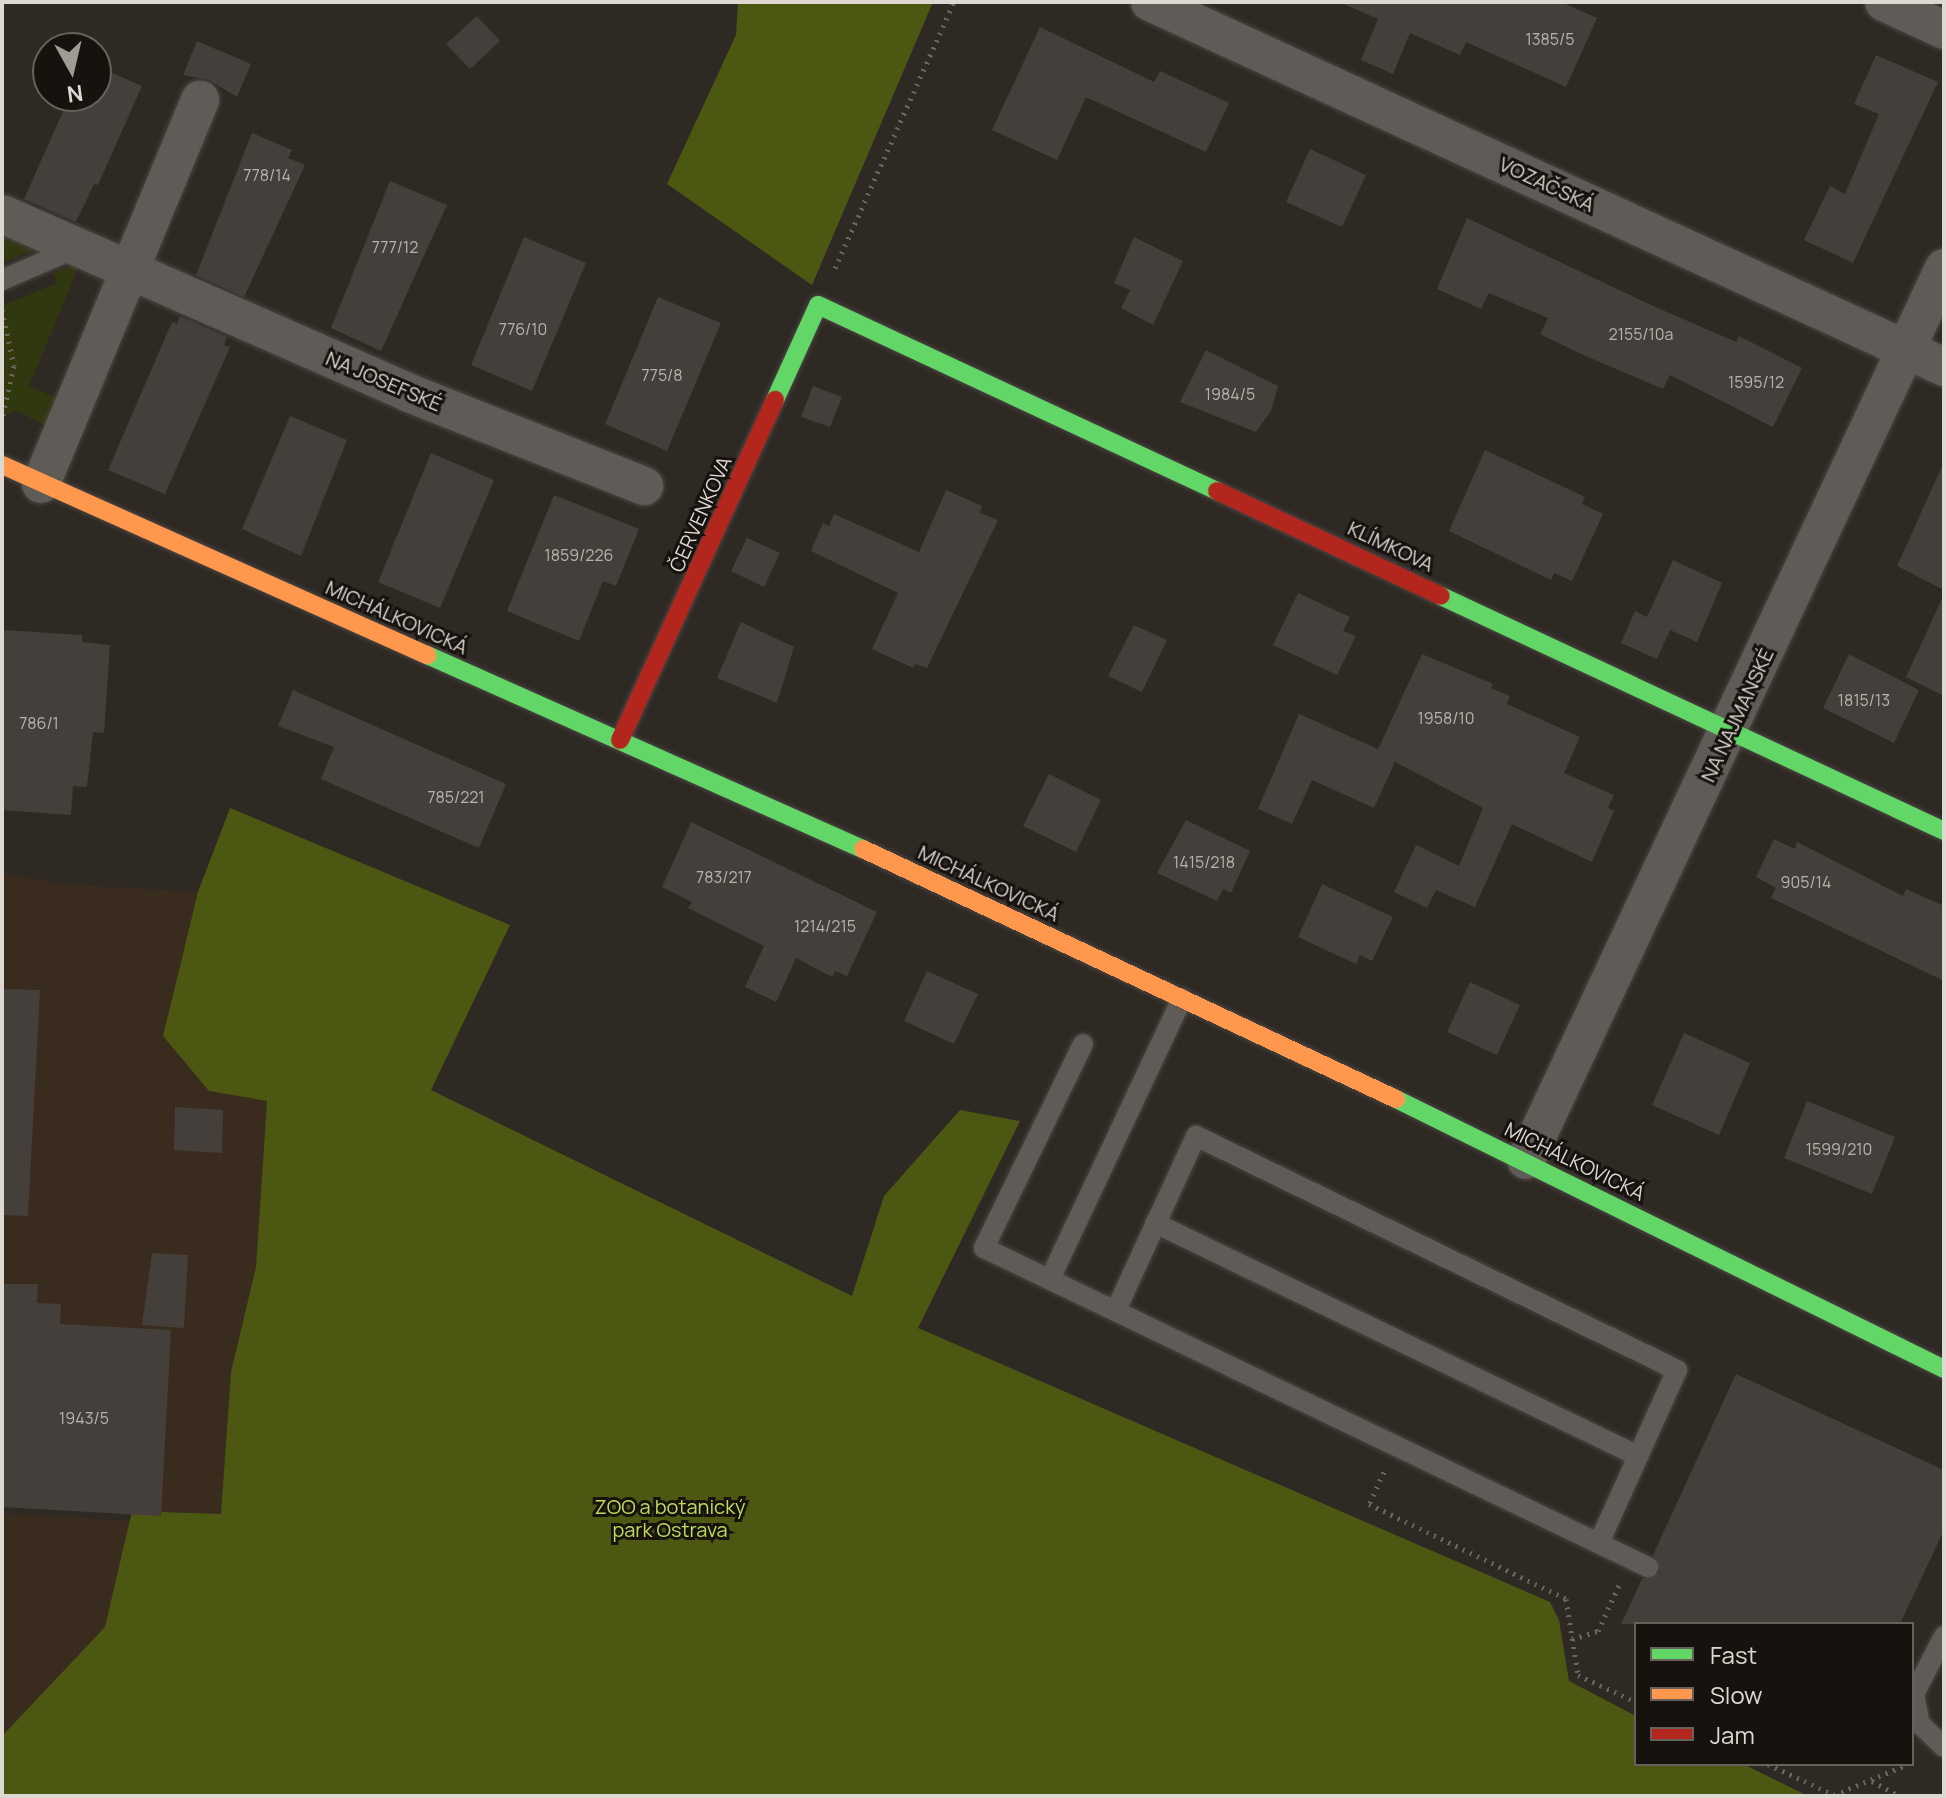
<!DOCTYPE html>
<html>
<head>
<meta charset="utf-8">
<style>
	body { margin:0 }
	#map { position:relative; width:1946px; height:1798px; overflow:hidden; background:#2f2924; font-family:Manrope,sans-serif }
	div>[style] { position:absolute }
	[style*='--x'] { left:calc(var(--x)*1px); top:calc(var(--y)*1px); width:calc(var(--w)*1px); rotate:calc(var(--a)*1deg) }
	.built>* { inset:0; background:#392c1f }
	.green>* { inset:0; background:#313810 }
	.forest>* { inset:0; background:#4c5812 }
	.building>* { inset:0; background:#443f3b }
	.path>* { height:5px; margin-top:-2.5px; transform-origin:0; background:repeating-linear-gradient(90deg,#6a6561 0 2px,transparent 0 8px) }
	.roads { filter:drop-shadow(0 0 2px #4a4541) drop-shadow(0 0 2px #4a4541) }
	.lane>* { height:20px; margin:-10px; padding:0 10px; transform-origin:10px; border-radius:10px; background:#5f5b56 }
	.street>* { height:38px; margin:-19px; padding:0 19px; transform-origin:19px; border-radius:19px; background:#5f5b56 }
	.fast>* { height:18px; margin:-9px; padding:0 9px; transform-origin:9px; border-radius:9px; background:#63d668 }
	.slow>* { height:18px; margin:-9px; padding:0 9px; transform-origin:9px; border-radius:9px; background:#ff974d }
	.jam>* { height:18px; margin:-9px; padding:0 9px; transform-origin:9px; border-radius:9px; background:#b3261e }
	span { translate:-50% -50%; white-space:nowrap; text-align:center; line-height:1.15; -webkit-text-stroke:6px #17120e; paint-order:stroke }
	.number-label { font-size:16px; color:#b8b2ac }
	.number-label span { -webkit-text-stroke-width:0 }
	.street-label { font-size:20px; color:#ded8d2 }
	.park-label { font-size:20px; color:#bedb5b }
	.frame { position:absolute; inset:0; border:4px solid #ded8d2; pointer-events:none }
	.legend { position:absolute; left:1634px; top:1622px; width:280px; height:144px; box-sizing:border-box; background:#17120e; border:2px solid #67615c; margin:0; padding:10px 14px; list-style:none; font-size:24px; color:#ded8d2 }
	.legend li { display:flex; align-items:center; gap:16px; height:40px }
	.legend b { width:40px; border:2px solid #67615c }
	.north { position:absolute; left:32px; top:32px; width:80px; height:80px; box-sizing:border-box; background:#17120e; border:2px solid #67615c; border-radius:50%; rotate:172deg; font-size:22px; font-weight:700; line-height:32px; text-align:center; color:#ded8d2 }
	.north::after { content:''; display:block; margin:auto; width:28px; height:36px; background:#a19b95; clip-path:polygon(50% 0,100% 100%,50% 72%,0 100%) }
</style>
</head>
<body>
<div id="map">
	<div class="built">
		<div style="clip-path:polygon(2px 873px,62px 884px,198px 892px,163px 1036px,209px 1091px,267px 1100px,256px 1267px,231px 1372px,221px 1514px,2px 1505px)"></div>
		<div style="clip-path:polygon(2px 1513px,132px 1521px,105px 1627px,2px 1735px)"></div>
	</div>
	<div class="green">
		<div style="clip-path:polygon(2px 234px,37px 249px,2px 263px)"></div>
		<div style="clip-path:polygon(73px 265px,78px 268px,29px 386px,59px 399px,48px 426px,14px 410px,9px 415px,2px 412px,2px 306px,57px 283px,53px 273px)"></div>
	</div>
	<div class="forest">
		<div style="clip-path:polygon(738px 2px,933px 2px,812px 285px,667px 184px,736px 35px)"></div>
		<div style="clip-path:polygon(230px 808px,510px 925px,431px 1090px,852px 1296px,884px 1196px,960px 1110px,1020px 1121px,918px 1328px,1550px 1602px,1559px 1620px,1569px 1681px,1636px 1716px,1636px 1764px,1743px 1764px,1808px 1796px,2px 1796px,2px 1736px,105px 1627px,132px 1511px,221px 1514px,231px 1372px,256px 1267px,267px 1101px,209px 1091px,163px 1036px,198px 892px)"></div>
	</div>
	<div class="building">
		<div style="clip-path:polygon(1339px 2px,1561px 2px,1597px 18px,1566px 87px,1466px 42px,1460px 55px,1410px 33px,1393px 74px,1361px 60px,1378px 19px)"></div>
		<div style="clip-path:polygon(477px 16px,500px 41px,470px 69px,446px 44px)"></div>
		<div style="clip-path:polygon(1040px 27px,1154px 82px,1160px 71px,1229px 103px,1206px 152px,1086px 97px,1057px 160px,992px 130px)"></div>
		<div style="clip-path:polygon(197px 41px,251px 64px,237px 97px,209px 80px,183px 75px)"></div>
		<div style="clip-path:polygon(1876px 55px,1938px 82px,1853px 263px,1804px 240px,1830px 186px,1845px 194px,1879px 114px,1854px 104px)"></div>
		<div style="clip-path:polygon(96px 66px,142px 86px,98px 185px,94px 184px,76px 222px,24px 199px,70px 96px,96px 96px)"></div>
		<div style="clip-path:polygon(252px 133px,292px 150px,288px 158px,305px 165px,244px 297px,196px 275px)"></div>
		<div style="clip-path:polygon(1310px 149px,1366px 175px,1342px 227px,1286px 202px)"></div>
		<div style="clip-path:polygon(390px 181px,447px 205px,381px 351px,331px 328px)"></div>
		<div style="clip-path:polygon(1467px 218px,1651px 305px,1736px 342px,1739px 336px,1802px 368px,1773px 427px,1670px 375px,1663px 389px,1581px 354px,1540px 334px,1548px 318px,1489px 293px,1481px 309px,1437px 289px)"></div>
		<div style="clip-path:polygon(524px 237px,586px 263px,532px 391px,471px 365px)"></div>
		<div style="clip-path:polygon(1134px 237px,1183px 261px,1153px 325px,1121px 308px,1130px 290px,1114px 283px)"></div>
		<div style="clip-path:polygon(658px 297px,721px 323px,667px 451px,605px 424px)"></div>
		<div style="clip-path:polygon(180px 316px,227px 337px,224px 345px,230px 347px,165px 494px,108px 470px,172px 322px,177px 324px)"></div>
		<div style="clip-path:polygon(1206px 350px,1278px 386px,1271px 411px,1256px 432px,1180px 402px)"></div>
		<div style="clip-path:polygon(813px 386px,842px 397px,830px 427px,801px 417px)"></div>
		<div style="clip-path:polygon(290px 416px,347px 440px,301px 556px,242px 529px)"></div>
		<div style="clip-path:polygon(1485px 450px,1585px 497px,1582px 504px,1603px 514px,1572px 581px,1554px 573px,1551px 580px,1449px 531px)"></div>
		<div style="clip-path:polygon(431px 453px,494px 480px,440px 608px,378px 582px)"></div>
		<div style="clip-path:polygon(1944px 462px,1944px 590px,1897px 566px)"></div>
		<div style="clip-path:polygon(946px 490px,982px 506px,980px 513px,998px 520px,927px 668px,915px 664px,913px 668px,872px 649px,898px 593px,811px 551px,823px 523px,829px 526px,834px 514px,919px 552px)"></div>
		<div style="clip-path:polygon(554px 495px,639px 529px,616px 586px,603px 581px,579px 641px,507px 611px)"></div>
		<div style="clip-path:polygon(747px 538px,780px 553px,764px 587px,731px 571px)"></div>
		<div style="clip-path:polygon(1673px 560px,1722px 583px,1697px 642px,1670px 630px,1657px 659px,1621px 643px,1635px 611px,1647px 617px)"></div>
		<div style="clip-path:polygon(1298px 593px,1350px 617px,1343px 631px,1356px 636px,1337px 675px,1273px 645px)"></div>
		<div style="clip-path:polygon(1944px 594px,1944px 696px,1906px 677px)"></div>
		<div style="clip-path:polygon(741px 622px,794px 647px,777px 703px,717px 678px)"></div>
		<div style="clip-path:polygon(1134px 625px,1167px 640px,1142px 692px,1108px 676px)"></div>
		<div style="clip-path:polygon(4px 630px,82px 635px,82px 642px,110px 645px,104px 733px,93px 732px,87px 787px,73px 786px,71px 815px,2px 810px)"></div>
		<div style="clip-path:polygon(1422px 654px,1493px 684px,1491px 688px,1510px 696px,1507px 704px,1580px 737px,1564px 773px,1614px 795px,1608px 808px,1614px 811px,1592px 862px,1512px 824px,1475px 907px,1436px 890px,1427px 908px,1394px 892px,1416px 845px,1459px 866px,1483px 808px,1395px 762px,1374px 808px,1312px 780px,1292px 824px,1258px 809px,1299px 714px,1378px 749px)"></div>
		<div style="clip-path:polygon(1849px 654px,1919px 690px,1894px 743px,1823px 708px)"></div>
		<div style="clip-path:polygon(293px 690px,506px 784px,479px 848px,321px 779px,334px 747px,278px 726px)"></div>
		<div style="clip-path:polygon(1049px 774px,1101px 800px,1076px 852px,1023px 826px)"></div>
		<div style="clip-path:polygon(1186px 820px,1250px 851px,1231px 893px,1223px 889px,1217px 901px,1157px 873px)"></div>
		<div style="clip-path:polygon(691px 822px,877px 912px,847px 976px,835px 971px,832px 977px,796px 958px,776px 1002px,745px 987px,764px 946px,688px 908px,692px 902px,662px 887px)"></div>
		<div style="clip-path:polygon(1774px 839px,1795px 849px,1797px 842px,1903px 896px,1906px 889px,1944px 906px,1944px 981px,1771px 898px,1776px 888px,1756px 877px)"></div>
		<div style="clip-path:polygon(1322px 884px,1393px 917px,1372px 961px,1360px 955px,1356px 964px,1298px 937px)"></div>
		<div style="clip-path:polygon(927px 971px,978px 994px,954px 1044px,904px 1021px)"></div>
		<div style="clip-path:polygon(1470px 982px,1520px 1005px,1497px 1055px,1447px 1032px)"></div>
		<div style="clip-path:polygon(2px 989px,40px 990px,28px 1216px,2px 1215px)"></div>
		<div style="clip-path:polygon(1684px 1033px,1750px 1063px,1719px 1135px,1652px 1105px)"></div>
		<div style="clip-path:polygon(1807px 1101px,1895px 1137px,1872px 1194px,1784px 1158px)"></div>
		<div style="clip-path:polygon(175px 1107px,223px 1110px,222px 1153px,174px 1150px)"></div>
		<div style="clip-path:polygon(152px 1253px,188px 1255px,184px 1328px,142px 1325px)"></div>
		<div style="clip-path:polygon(2px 1284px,38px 1284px,37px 1303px,61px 1304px,60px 1324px,171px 1330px,161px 1516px,2px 1507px)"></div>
		<div style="clip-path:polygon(1736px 1374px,1944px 1470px,1944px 1530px,1900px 1624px,1621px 1624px,1642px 1579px,1660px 1572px,1653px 1555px)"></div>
	</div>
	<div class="path">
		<div style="--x:835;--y:268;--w:291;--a:-65.9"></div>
		<div style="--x:2;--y:310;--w:57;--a:77.9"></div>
		<div style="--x:14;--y:366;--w:54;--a:102.8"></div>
		<div style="--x:1384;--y:1472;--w:35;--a:115"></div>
		<div style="--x:1369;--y:1504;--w:219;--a:25.7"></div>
		<div style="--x:1566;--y:1599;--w:77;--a:81"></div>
		<div style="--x:1578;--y:1675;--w:64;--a:25"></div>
		<div style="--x:1572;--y:1639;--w:27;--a:-17"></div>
		<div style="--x:1598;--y:1631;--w:51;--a:-65.5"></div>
		<div style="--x:1768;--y:1764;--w:73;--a:25.2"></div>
		<div style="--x:1834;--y:1795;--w:80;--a:-22.7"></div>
		<div style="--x:1872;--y:1781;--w:31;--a:29"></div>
	</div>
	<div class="roads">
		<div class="lane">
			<div style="--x:2;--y:280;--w:81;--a:-23.4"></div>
			<div style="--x:1083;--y:1044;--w:227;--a:115.9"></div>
			<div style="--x:984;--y:1248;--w:737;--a:25.66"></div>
			<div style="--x:1155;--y:1223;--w:536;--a:25.75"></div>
			<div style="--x:1050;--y:1279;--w:310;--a:-64.8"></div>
			<div style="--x:1116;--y:1310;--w:192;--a:-65.3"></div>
			<div style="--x:1196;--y:1136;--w:535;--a:25.94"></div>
			<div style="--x:1677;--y:1370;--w:190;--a:114.3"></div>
			<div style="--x:1944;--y:1636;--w:65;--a:117.3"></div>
			<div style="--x:1914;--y:1694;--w:31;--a:79"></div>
			<div style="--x:1920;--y:1724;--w:33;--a:44"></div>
		</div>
		<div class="street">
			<div style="--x:1150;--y:2;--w:874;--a:24.69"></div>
			<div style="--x:1884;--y:2;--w:66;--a:25"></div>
			<div style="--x:2;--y:214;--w:445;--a:23.7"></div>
			<div style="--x:409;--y:393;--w:253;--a:21.6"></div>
			<div style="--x:41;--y:484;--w:416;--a:-67.5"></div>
			<div style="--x:1526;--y:1160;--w:985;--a:-64.89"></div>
		</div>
		<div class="fast">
			<div style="--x:775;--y:400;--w:104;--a:-65.6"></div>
			<div style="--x:818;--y:305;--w:440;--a:25"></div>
			<div style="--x:1441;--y:596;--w:555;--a:25.04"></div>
			<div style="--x:427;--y:655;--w:477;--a:24"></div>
			<div style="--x:1396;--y:1099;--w:611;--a:26.23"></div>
		</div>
		<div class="slow">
			<div style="--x:2;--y:465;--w:466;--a:24.1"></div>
			<div style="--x:863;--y:849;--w:589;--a:25.13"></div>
		</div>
		<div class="jam">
			<div style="--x:1217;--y:491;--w:247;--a:25.1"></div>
			<div style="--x:620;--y:740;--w:374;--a:-65.5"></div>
		</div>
	</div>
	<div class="number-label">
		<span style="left:1550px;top:39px">1385/5</span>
		<span style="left:267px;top:175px">778/14</span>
		<span style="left:395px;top:247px">777/12</span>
		<span style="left:523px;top:329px">776/10</span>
		<span style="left:1641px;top:334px">2155/10a</span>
		<span style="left:662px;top:375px">775/8</span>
		<span style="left:1756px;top:382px">1595/12</span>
		<span style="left:1230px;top:394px">1984/5</span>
		<span style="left:579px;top:555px">1859/226</span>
		<span style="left:1864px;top:700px">1815/13</span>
		<span style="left:1446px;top:718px">1958/10</span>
		<span style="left:39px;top:723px">786/1</span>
		<span style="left:456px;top:797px">785/221</span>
		<span style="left:1204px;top:862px">1415/218</span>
		<span style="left:724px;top:877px">783/217</span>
		<span style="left:1806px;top:882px">905/14</span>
		<span style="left:825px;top:926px">1214/215</span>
		<span style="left:1839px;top:1149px">1599/210</span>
		<span style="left:84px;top:1418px">1943/5</span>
	</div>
	<div class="street-label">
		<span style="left:1547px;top:184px;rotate:25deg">VOZAČSKÁ</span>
		<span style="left:384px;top:381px;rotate:23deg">NA JOSEFSKÉ</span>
		<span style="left:700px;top:514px;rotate:-66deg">ČERVENKOVA</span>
		<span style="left:1391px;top:546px;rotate:25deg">KLÍMKOVA</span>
		<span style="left:397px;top:617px;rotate:24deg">MICHÁLKOVICKÁ</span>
		<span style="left:1737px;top:715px;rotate:-65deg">NA NAJMANSKÉ</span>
		<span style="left:989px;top:883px;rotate:25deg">MICHÁLKOVICKÁ</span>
		<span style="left:1575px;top:1161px;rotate:26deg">MICHÁLKOVICKÁ</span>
	</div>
	<div class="park-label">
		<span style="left:670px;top:1518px">ZOO a botanický<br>park Ostrava</span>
	</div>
	<div class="frame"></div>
	<ul class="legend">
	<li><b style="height:10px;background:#63d668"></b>Fast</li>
	<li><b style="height:10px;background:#ff974d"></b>Slow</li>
	<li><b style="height:10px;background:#b3261e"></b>Jam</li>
	</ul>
	<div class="north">N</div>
</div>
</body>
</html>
